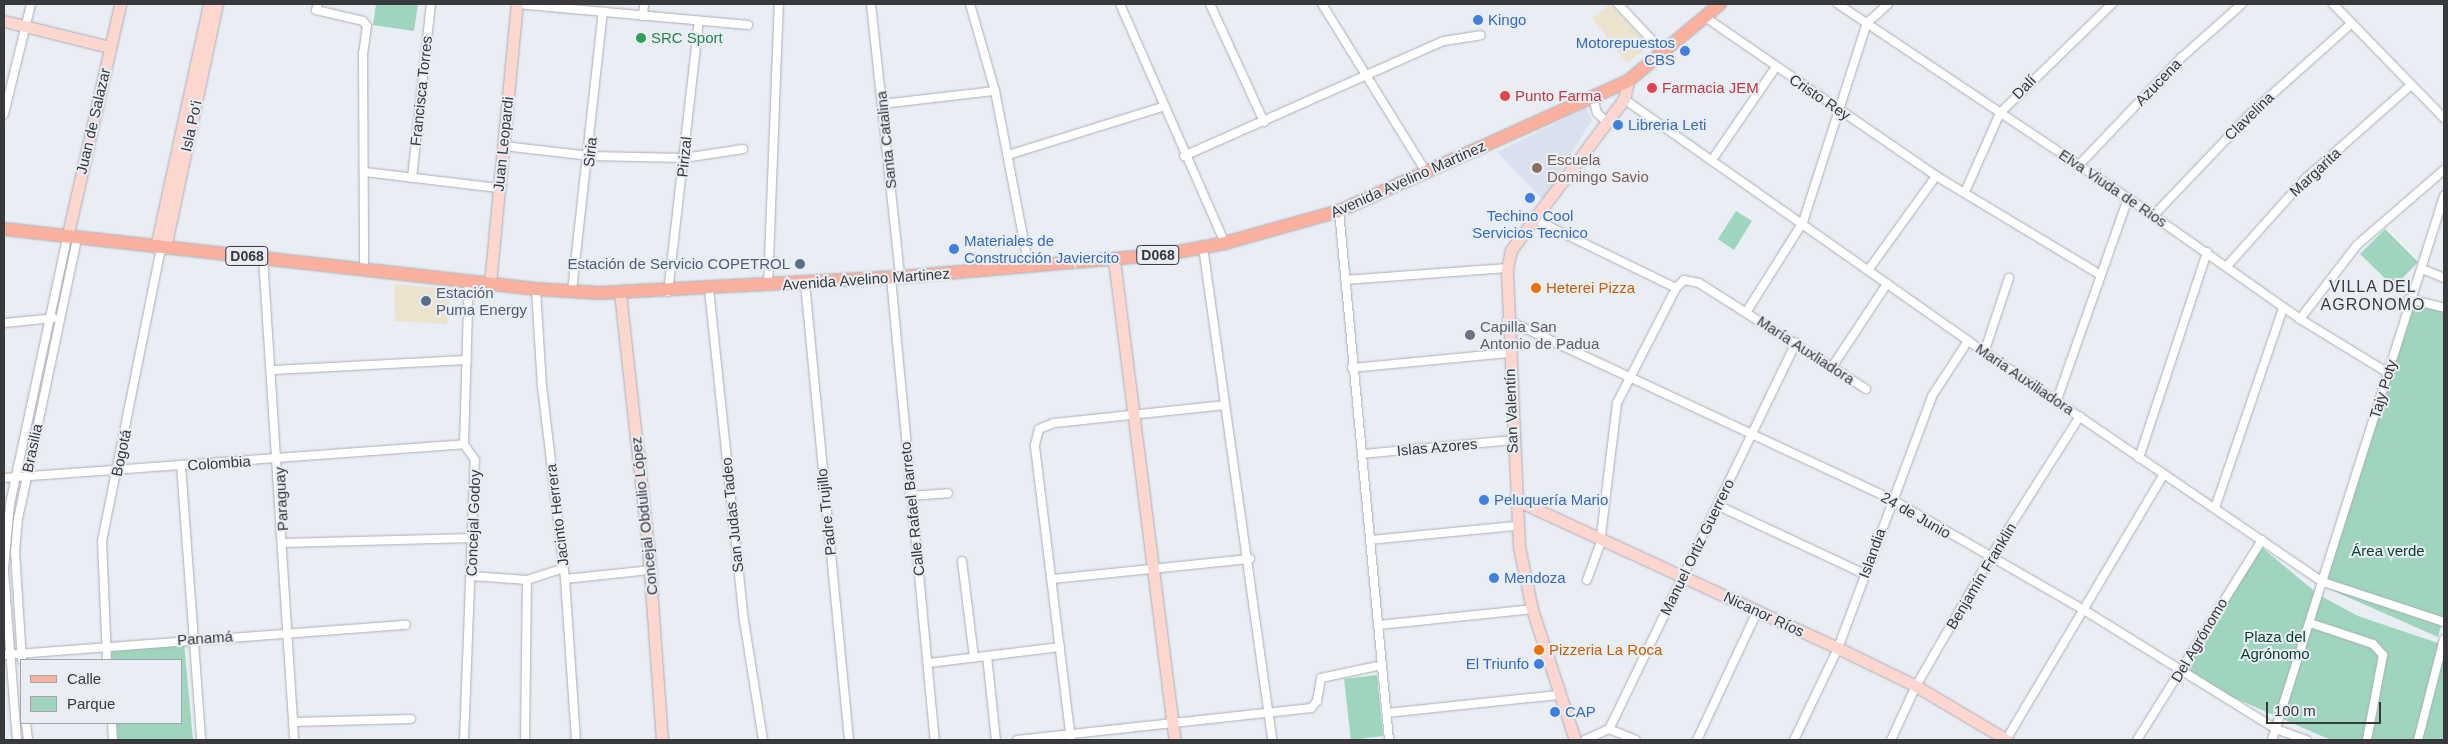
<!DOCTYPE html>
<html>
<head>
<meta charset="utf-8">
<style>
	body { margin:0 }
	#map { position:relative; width:2448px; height:744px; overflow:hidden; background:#e9edf4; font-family:Arial,sans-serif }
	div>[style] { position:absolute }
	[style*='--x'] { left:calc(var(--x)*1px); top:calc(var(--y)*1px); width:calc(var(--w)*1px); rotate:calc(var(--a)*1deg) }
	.commercial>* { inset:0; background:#ebe3cd }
	.built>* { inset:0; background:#dae1ee }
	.green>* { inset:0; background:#9ed5bc }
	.roads { filter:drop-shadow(0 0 1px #abaeb5) drop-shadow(0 0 1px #abaeb5) }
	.street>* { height:8px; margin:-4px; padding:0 4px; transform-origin:4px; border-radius:4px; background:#fff }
	.secondary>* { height:11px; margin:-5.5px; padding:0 5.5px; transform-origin:5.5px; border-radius:5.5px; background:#fdd7cf }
	.primary>* { height:12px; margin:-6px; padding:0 6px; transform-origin:6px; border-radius:6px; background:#fab09e }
	.dots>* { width:14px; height:14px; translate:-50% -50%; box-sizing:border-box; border:2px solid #e9edf4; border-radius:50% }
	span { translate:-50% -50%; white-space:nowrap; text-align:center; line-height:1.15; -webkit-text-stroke:4px #e9edf4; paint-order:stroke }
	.shield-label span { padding:1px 4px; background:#e9edf4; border:1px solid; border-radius:4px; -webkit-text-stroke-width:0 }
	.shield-label { font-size:14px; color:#37393c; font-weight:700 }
	.shop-label { font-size:15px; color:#366cbe }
	.left { translate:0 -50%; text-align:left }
	.right { translate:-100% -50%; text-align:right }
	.leisure-label { font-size:15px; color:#27864d }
	.street-label { font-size:15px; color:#37393c }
	.health-label { font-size:15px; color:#be3a42 }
	.education-label { font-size:15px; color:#785e54 }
	.service-label { font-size:15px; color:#4e5e75 }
	.food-label { font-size:15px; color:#c56008 }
	.worship-label { font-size:15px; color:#5b616d }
	.park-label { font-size:15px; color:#063e2b }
	.neighbourhood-label { font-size:16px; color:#393c41; letter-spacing:1px }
	.frame { position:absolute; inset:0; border:5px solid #37393c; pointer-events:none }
	.legend { position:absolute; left:20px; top:659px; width:162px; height:65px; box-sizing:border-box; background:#e9edf4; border:1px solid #a2a5aa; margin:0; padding:6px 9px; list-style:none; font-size:15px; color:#37393c }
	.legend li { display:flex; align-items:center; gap:10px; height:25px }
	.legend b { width:25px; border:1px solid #a2a5aa }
	.scale { position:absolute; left:2266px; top:702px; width:115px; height:22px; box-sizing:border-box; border:2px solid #37393c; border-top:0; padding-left:6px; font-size:15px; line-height:18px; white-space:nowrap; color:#37393c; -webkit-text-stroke:4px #e9edf4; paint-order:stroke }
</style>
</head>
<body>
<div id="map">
	<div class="commercial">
		<div style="clip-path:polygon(1610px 4px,1649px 46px,1627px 63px,1592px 18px)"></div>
		<div style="clip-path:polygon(394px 284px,450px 289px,447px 324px,395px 321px)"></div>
	</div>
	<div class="built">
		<div style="clip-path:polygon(1586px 108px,1592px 120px,1543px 200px,1497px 152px)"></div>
	</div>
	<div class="green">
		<div style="clip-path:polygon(376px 4px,418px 4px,414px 31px,373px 25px)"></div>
		<div style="clip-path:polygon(1736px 211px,1752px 221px,1734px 250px,1718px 239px)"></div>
		<div style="clip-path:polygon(2385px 229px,2418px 262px,2394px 287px,2360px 254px)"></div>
		<div style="clip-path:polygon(2409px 299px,2444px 310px,2444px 614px,2438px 637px,2318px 584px)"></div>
		<div style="clip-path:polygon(2259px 545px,2319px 595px,2358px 616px,2444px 645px,2444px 740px,2331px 740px,2177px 673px)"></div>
		<div style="clip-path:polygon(184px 643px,193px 740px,114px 740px,113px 723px,181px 723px,181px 660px,107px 660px,107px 651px)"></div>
		<div style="clip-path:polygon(1377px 675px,1383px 736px,1351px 740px,1344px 679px)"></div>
	</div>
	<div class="roads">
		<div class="street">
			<div style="--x:318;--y:4;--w:6;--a:108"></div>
			<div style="--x:316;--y:10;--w:48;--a:13.2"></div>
			<div style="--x:363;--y:21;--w:6;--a:51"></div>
			<div style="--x:367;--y:26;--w:27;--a:98"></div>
			<div style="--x:363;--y:53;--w:216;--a:89.7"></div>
			<div style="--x:517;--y:4;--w:232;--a:5.2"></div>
			<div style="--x:871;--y:4;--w:275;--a:83.9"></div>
			<div style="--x:970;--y:4;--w:91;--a:74"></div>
			<div style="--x:995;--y:91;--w:179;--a:79.1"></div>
			<div style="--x:1120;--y:4;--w:261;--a:66.3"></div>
			<div style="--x:1210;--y:4;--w:130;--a:65.4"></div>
			<div style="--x:1322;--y:4;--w:198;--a:58.2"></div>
			<div style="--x:1618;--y:4;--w:67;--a:46.8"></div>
			<div style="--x:1838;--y:4;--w:349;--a:33.8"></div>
			<div style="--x:2128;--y:198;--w:210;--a:35.1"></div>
			<div style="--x:2300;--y:319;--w:103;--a:31.5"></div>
			<div style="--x:2333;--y:4;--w:159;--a:45.8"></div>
			<div style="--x:643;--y:16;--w:12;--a:-85"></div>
			<div style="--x:1705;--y:17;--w:280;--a:34.5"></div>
			<div style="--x:1936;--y:176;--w:192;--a:31"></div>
			<div style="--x:1593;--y:97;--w:16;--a:76"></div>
			<div style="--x:1597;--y:113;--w:12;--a:42"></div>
			<div style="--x:1624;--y:99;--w:421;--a:35.1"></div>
			<div style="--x:1968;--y:341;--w:429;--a:34.2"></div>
			<div style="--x:2323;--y:582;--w:127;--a:18.3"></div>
			<div style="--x:882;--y:104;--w:114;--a:-6.6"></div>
			<div style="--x:4;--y:114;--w:113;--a:-76.2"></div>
			<div style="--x:504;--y:146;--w:87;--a:6.6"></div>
			<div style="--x:590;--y:156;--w:94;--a:1.2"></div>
			<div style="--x:684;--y:158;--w:60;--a:-8.7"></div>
			<div style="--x:1008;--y:155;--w:164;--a:-17.3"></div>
			<div style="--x:1184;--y:156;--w:284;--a:-23.9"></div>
			<div style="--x:1444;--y:41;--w:37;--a:-9"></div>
			<div style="--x:1712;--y:160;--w:113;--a:-55.5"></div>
			<div style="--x:2079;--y:165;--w:149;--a:-46.4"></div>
			<div style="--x:2182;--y:57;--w:80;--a:-41.5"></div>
			<div style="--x:365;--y:172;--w:134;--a:6.9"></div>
			<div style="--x:412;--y:178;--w:175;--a:-83.8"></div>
			<div style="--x:1965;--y:192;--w:86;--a:-66.1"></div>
			<div style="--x:2000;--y:113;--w:156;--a:-44.2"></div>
			<div style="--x:1339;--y:211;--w:531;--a:84.6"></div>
			<div style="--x:2154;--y:215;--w:141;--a:-46.4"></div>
			<div style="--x:2251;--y:113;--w:135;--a:-41.7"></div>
			<div style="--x:1534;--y:219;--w:158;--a:25.9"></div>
			<div style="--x:1676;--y:288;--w:11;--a:-45"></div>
			<div style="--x:1684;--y:280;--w:15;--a:11"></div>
			<div style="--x:1699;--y:283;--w:198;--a:32.4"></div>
			<div style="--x:1203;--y:247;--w:498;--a:82"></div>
			<div style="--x:263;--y:257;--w:484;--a:86.3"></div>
			<div style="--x:2227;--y:266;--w:118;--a:-48.1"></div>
			<div style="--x:2306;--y:178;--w:140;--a:-41.5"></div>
			<div style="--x:1869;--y:269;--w:115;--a:-54.2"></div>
			<div style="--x:2422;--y:269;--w:24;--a:22"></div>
			<div style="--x:891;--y:278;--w:464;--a:84.6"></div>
			<div style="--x:1345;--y:280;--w:162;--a:-4.2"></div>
			<div style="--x:805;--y:283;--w:459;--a:84.5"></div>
			<div style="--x:768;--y:286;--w:282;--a:-87.8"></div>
			<div style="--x:536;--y:289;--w:97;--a:86.5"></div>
			<div style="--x:542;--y:386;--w:194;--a:83.2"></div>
			<div style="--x:565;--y:579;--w:161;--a:86.1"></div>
			<div style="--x:709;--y:289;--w:333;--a:84"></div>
			<div style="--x:744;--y:620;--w:121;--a:81"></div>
			<div style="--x:572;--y:291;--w:281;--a:-83.7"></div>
			<div style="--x:668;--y:292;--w:273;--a:-83.5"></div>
			<div style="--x:2409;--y:299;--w:36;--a:14"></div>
			<div style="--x:1747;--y:311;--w:105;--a:-57.8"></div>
			<div style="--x:1803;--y:222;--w:209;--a:-72.2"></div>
			<div style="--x:1867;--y:23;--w:28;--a:-42"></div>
			<div style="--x:2300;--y:319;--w:93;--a:-52.4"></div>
			<div style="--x:2357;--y:245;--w:115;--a:-40.8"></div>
			<div style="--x:1507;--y:320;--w:424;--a:25"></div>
			<div style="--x:1891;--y:499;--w:223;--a:29.9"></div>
			<div style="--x:2084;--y:610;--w:226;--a:31.8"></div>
			<div style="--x:2276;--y:729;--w:33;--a:20"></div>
			<div style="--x:4;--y:323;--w:50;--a:-5.7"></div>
			<div style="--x:1985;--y:350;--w:76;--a:-71.6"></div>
			<div style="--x:1832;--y:367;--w:100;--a:-56.5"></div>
			<div style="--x:1352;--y:368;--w:158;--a:-5.5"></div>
			<div style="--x:273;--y:370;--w:194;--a:-3"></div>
			<div style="--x:2057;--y:400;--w:214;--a:-70.6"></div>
			<div style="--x:1362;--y:454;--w:151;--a:-5.3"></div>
			<div style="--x:2139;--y:458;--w:217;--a:-71.7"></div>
			<div style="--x:181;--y:465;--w:276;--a:85.8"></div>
			<div style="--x:4;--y:478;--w:461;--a:-4.2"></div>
			<div style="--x:909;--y:496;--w:39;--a:-4"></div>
			<div style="--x:1719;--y:506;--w:161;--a:25"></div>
			<div style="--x:2215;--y:508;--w:211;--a:-71.2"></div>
			<div style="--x:1370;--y:540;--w:147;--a:-5.5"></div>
			<div style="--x:283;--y:543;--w:190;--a:-1.5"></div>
			<div style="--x:962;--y:561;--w:97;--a:82.9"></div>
			<div style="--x:4;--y:569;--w:65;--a:-84.7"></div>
			<div style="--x:10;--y:504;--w:272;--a:-77.9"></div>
			<div style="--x:4;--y:572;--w:169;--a:85.6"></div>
			<div style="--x:471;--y:576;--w:56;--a:4.1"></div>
			<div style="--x:527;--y:580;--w:38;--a:-18"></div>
			<div style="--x:565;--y:579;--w:85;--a:-6"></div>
			<div style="--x:1052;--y:579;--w:199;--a:-5.8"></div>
			<div style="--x:1587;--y:580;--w:38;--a:-70"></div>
			<div style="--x:1600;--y:544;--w:142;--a:-83.1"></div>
			<div style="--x:1617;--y:403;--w:129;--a:-62.8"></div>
			<div style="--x:2310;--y:623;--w:66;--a:18.4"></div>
			<div style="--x:2373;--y:644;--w:15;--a:48"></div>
			<div style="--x:2383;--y:655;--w:86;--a:100.7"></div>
			<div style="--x:1378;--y:625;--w:155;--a:-5.9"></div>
			<div style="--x:4;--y:655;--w:403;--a:-4.3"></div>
			<div style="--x:987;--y:656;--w:84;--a:83.9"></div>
			<div style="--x:22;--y:660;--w:108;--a:-93.7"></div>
			<div style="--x:15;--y:552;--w:33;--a:-85"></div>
			<div style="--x:18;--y:519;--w:286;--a:-78.1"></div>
			<div style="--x:107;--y:660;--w:119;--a:-92.4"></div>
			<div style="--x:102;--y:541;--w:299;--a:-78.6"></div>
			<div style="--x:929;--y:663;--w:132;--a:-7"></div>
			<div style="--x:1387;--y:713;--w:173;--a:-6"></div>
			<div style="--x:293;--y:722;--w:118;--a:-1.5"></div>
			<div style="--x:26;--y:723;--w:17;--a:83"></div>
			<div style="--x:112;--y:723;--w:17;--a:87"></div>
			<div style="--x:1609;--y:729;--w:29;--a:22"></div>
			<div style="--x:464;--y:740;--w:280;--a:-87.8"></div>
			<div style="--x:475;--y:460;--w:19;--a:-125"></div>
			<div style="--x:464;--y:444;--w:164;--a:-88.3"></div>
			<div style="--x:525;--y:740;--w:160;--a:-89.3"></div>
			<div style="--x:1017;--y:740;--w:296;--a:-6.2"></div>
			<div style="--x:1311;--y:708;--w:9;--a:-49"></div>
			<div style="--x:1317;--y:701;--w:23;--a:-80"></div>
			<div style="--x:1321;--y:678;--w:62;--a:-12"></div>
			<div style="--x:1071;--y:740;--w:297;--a:-97"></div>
			<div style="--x:1035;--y:445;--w:16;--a:-76"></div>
			<div style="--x:1039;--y:429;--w:16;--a:-22"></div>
			<div style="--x:1054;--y:423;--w:171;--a:-6"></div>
			<div style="--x:1585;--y:740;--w:26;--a:-25"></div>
			<div style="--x:1609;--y:729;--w:13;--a:-63"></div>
			<div style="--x:1615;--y:717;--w:416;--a:-64.2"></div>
			<div style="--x:1697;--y:740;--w:141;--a:-64.9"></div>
			<div style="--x:1794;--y:740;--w:102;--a:-64.4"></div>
			<div style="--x:1838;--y:648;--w:269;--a:-69.5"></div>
			<div style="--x:1932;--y:396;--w:66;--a:-56.8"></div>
			<div style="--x:1891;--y:740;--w:60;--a:-65.2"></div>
			<div style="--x:1916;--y:686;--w:148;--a:-60"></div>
			<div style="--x:1990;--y:558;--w:168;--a:-57.6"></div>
			<div style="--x:2006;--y:740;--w:309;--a:-59.3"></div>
			<div style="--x:2137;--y:740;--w:236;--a:-58"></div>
			<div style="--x:2272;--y:740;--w:571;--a:-72.45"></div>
			<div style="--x:2418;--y:740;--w:104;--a:-75.6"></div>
		</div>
		<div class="secondary">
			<div style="--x:4;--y:21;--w:108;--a:13.9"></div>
			<div style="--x:67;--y:238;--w:240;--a:-77.2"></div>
			<div style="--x:156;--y:247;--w:249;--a:-77.7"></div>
			<div style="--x:165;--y:248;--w:249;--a:-78"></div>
			<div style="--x:1114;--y:260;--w:484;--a:82.8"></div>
			<div style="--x:490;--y:283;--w:280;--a:-84.5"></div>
			<div style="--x:620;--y:293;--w:254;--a:83.7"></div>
			<div style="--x:648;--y:545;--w:196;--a:85.9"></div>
			<div style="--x:1514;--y:499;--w:357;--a:24.7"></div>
			<div style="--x:1838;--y:648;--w:87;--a:26"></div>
			<div style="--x:1916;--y:686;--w:106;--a:30.7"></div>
			<div style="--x:1575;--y:740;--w:138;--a:-108.2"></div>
			<div style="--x:1532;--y:609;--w:63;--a:-101.8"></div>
			<div style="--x:1519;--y:547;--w:279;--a:-92.5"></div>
			<div style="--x:1507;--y:268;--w:18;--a:-77"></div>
			<div style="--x:1511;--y:250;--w:189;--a:-53.2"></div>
			<div style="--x:1624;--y:99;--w:18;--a:-77"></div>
		</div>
		<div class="primary">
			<div style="--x:4;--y:229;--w:535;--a:6.43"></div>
			<div style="--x:536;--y:289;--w:64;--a:3.6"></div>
			<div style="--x:600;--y:293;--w:300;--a:-3.1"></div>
			<div style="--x:900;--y:277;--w:268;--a:-4.9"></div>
			<div style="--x:1167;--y:254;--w:59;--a:-10.7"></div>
			<div style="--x:1225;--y:243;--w:118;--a:-15.7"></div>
			<div style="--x:1339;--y:211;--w:317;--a:-24.2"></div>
			<div style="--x:1628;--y:81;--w:120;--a:-39.9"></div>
		</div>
	</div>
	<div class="dots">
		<div style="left:1478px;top:20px;background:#3f7fe0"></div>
		<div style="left:641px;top:38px;background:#2e9e5b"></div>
		<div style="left:1685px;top:51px;background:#3f7fe0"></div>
		<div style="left:1652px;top:88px;background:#e0444e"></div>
		<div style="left:1505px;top:96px;background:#e0444e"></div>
		<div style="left:1618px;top:125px;background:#3f7fe0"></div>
		<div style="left:1537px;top:168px;background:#8d6e63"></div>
		<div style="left:1530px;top:198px;background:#3f7fe0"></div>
		<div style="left:954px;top:249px;background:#3f7fe0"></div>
		<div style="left:800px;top:264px;background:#5c6f8a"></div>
		<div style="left:1536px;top:288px;background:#e8710a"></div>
		<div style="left:426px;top:301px;background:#5c6f8a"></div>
		<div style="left:1470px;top:335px;background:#6b7280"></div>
		<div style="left:1484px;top:500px;background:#3f7fe0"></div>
		<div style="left:1494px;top:578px;background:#3f7fe0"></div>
		<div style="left:1539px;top:650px;background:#e8710a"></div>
		<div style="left:1539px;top:664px;background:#3f7fe0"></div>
		<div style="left:1555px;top:712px;background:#3f7fe0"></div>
	</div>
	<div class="shield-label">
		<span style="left:1158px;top:255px">D068</span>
		<span style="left:247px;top:256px">D068</span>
	</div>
	<div class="shop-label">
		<span class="left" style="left:1488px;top:20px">Kingo</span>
		<span class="right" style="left:1675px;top:51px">Motorepuestos<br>CBS</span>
		<span class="left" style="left:1628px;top:125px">Libreria Leti</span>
		<span style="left:1530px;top:224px">Techino Cool<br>Servicios Tecnico</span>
		<span class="left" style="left:964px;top:249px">Materiales de<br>Construcción Javiercito</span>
		<span class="left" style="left:1494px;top:500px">Peluquería Mario</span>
		<span class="left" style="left:1504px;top:578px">Mendoza</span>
		<span class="right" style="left:1529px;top:664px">El Triunfo</span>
		<span class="left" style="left:1565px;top:712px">CAP</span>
	</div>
	<div class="leisure-label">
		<span class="left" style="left:651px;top:38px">SRC Sport</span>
	</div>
	<div class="street-label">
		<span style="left:2158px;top:82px;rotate:-46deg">Azucena</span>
		<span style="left:2024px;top:87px;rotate:-46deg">Dalí</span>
		<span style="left:421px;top:91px;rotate:-84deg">Francisca Torres</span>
		<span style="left:1820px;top:97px;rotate:34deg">Cristo Rey</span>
		<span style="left:2249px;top:116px;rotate:-44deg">Clavelina</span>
		<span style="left:93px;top:121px;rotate:-77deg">Juan de Salazar</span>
		<span style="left:191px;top:126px;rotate:-78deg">Isla Po'i</span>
		<span style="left:886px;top:140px;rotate:-96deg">Santa Catalina</span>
		<span style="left:503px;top:144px;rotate:-84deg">Juan Leopardi</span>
		<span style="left:590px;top:152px;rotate:-84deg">Siria</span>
		<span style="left:684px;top:157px;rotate:-84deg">Pirizal</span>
		<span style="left:2315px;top:172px;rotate:-43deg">Margarita</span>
		<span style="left:1408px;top:179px;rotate:-24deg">Avenida Avelino Martinez</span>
		<span style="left:2113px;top:188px;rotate:34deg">Elva Viuda de Rios</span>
		<span style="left:866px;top:279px;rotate:-4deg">Avenida Avelino Martinez</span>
		<span style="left:1806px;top:350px;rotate:33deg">María Auxliadora</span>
		<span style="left:2025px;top:379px;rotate:34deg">Maria Auxiliadora</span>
		<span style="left:2383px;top:389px;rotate:-73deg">Tajy Poty</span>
		<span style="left:1511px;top:411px;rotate:-92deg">San Valentín</span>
		<span style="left:1437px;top:447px;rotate:-5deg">Islas Azores</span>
		<span style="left:32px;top:448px;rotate:-78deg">Brasilia</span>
		<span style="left:121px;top:453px;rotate:-78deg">Bogotá</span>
		<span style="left:219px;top:463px;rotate:-4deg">Colombia</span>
		<span style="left:281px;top:499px;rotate:-93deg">Paraguay</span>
		<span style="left:912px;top:509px;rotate:-96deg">Calle Rafael Barreto</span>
		<span style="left:826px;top:512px;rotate:-96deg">Padre Trujillo</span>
		<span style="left:557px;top:515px;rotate:-97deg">Jacinto Herrera</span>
		<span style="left:732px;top:515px;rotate:-96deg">San Judas Tadeo</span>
		<span style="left:1916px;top:515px;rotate:30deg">24 de Junio</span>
		<span style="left:644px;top:516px;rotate:-96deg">Concejal Obdulio López</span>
		<span style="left:473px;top:523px;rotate:-88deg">Concejal Godoy</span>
		<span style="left:1697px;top:547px;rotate:-64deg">Manuel Ortiz Guerrero</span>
		<span style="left:1872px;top:553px;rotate:-70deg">Islandia</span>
		<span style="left:1981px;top:576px;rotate:-59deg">Benjamín Franklin</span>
		<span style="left:1764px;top:614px;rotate:25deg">Nicanor Ríos</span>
		<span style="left:205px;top:638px;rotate:-4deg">Panamá</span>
		<span style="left:2199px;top:640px;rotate:-59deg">Del Agrónomo</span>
	</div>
	<div class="health-label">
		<span class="left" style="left:1662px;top:88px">Farmacia JEM</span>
		<span class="left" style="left:1515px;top:96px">Punto Farma</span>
	</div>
	<div class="education-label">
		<span class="left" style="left:1547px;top:168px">Escuela<br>Domingo Savio</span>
	</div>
	<div class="service-label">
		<span class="right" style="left:790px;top:264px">Estación de Servicio COPETROL</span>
		<span class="left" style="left:436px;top:301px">Estación<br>Puma Energy</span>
	</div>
	<div class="food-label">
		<span class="left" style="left:1546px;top:288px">Heterei Pizza</span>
		<span class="left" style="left:1549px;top:650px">Pizzeria La Roca</span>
	</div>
	<div class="worship-label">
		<span class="left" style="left:1480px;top:335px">Capilla San<br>Antonio de Padua</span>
	</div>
	<div class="park-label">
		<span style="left:2388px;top:551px">Área verde</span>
		<span style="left:2275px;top:645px">Plaza del<br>Agrónomo</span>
	</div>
	<div class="neighbourhood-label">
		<span style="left:2373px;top:296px">VILLA DEL<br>AGRONOMO</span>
	</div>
	<div class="frame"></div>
	<ul class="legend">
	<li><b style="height:6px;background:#fab09e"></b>Calle</li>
	<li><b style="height:14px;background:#9ed5bc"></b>Parque</li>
	</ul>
	<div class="scale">100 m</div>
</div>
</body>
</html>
